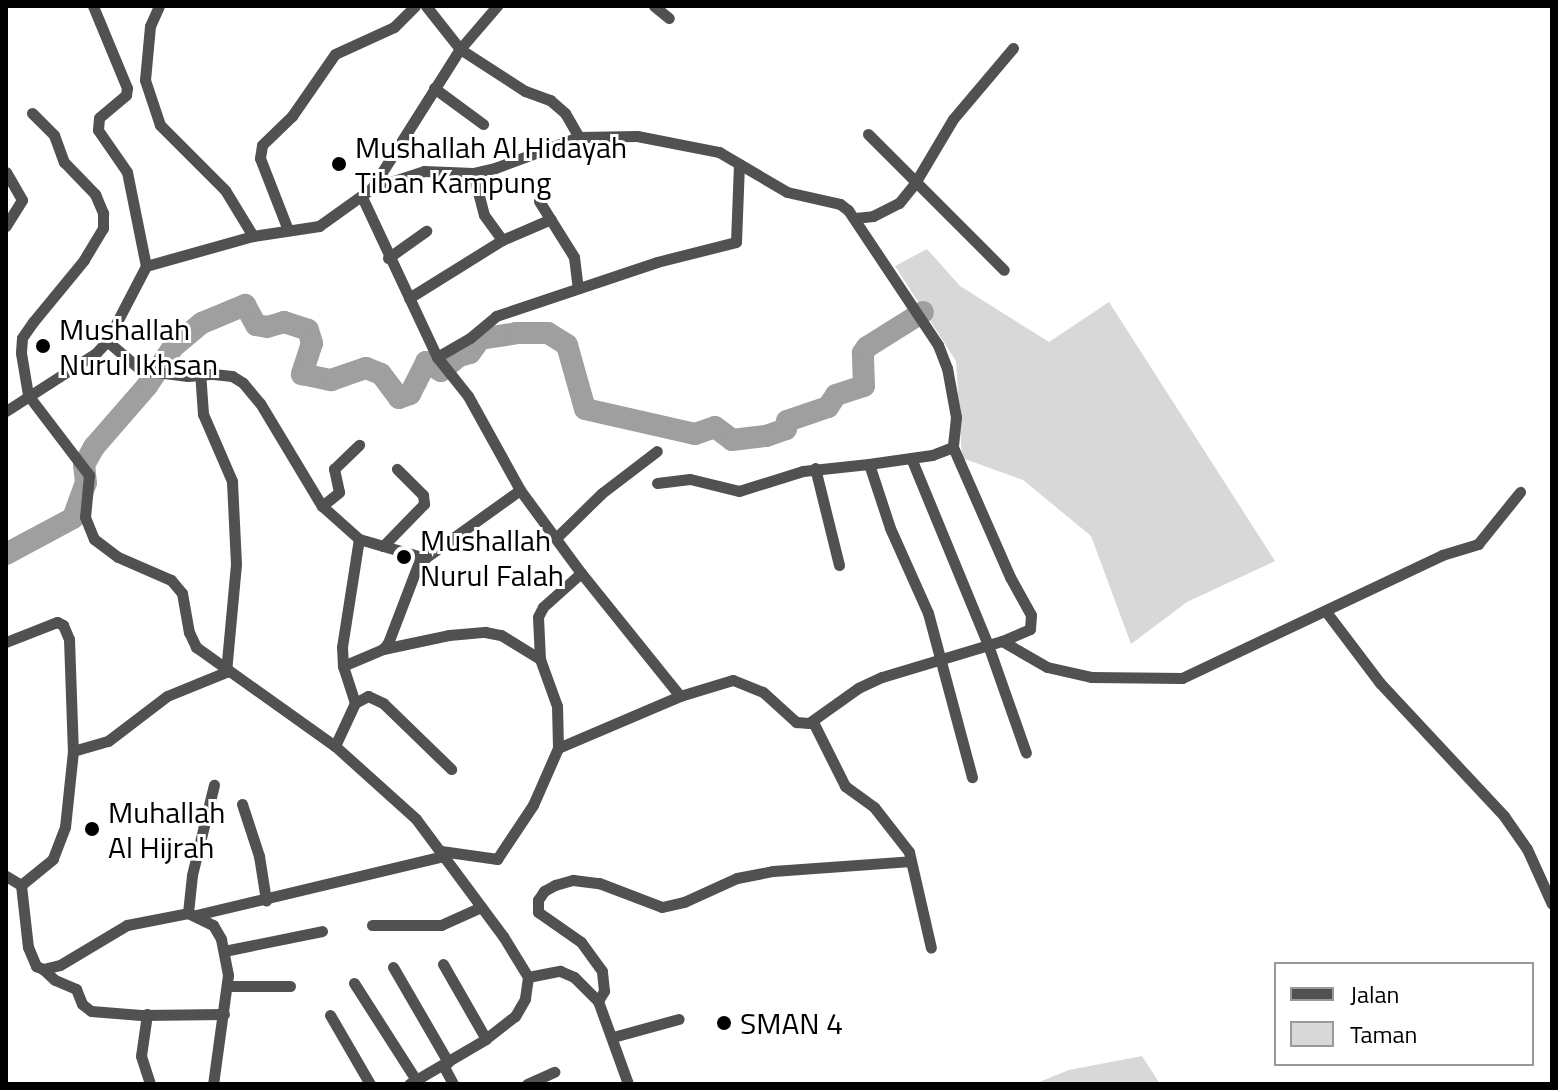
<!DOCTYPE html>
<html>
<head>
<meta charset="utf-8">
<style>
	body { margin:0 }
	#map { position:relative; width:1558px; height:1090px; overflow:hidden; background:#fff; font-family:"Titillium Web",sans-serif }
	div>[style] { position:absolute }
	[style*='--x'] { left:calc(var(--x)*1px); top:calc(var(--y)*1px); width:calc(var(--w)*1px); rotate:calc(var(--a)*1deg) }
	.green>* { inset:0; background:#d8d8d8 }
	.river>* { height:22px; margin:-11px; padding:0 11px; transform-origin:11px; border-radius:11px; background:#9f9f9f }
	.street>* { height:11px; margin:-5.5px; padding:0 5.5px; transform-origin:5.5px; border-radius:5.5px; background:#515151 }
	.dots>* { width:22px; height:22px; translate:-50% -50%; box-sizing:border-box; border:4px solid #fff; border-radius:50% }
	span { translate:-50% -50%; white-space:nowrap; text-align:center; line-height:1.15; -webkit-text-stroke:6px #fff; paint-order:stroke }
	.poi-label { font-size:30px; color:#000 }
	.left { translate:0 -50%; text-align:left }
	.frame { position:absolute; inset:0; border:8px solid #000; pointer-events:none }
	.legend { position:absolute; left:1274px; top:962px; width:260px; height:104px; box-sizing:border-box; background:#fff; border:2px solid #999; margin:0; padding:10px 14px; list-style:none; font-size:24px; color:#000 }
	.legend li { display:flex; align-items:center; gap:16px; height:40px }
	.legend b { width:40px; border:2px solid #999 }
</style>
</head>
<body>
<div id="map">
	<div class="green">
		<div style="clip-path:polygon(927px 249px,960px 286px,1049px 342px,1109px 302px,1275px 561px,1187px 602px,1131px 644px,1091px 536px,1023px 480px,962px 458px,956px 361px,895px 266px)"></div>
		<div style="clip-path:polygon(1142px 1056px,1160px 1084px,1034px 1084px,1069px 1070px)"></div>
	</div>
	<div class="river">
		<div style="--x:6;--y:554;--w:76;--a:-28.2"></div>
		<div style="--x:73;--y:518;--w:37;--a:-70"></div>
		<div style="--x:86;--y:483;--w:18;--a:-96"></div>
		<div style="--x:84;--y:465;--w:21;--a:-61"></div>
		<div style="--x:94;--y:447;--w:81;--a:-49"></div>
		<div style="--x:147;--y:386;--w:47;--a:-56.3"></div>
		<div style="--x:173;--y:347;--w:38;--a:-40"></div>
		<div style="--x:202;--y:323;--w:47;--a:-22.7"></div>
		<div style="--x:245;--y:305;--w:23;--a:61"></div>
		<div style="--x:256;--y:325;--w:11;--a:10"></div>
		<div style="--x:267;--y:327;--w:18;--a:-16"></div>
		<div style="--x:284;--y:322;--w:25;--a:18"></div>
		<div style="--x:308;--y:330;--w:14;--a:73"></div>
		<div style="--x:312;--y:343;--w:33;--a:108"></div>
		<div style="--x:302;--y:374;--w:30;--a:12"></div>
		<div style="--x:331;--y:380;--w:37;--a:-19"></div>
		<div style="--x:366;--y:368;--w:16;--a:22"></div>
		<div style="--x:381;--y:374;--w:30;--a:53"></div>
		<div style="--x:399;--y:398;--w:12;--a:-20"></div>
		<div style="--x:410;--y:394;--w:36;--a:-63"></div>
		<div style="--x:426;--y:362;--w:17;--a:31"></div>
		<div style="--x:441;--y:371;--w:23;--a:-40"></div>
		<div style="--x:459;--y:356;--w:11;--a:-15"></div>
		<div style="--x:470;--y:353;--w:17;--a:-54"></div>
		<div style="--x:480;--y:339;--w:36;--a:-9"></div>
		<div style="--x:516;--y:333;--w:32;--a:0"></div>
		<div style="--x:548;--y:333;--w:22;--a:32"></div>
		<div style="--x:567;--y:345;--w:66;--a:74.3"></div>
		<div style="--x:585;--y:409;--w:113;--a:12.8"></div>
		<div style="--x:695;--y:434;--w:21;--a:-19"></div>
		<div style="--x:715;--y:427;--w:21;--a:37"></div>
		<div style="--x:732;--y:440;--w:34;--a:-7"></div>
		<div style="--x:766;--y:436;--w:21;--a:-19"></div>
		<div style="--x:786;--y:429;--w:8;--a:-83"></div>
		<div style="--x:787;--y:421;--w:43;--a:-18.9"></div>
		<div style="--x:828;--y:407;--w:14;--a:-56"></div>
		<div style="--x:836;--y:395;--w:29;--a:-18"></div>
		<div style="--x:864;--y:386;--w:33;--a:-92"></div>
		<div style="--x:863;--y:353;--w:7;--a:-56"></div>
		<div style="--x:867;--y:347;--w:66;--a:-32"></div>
	</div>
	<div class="street">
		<div style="--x:93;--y:6;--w:89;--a:67.5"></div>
		<div style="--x:127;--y:88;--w:7;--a:98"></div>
		<div style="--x:126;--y:95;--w:35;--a:140"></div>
		<div style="--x:99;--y:118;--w:12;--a:95"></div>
		<div style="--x:98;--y:130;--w:51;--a:55.4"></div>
		<div style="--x:127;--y:172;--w:96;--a:78.6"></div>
		<div style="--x:159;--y:6;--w:22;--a:114"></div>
		<div style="--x:150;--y:26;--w:54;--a:95.3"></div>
		<div style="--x:145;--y:80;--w:47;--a:71.6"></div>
		<div style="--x:160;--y:125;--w:92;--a:45"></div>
		<div style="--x:225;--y:190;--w:54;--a:58.7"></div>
		<div style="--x:426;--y:6;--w:55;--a:51.7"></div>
		<div style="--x:460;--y:49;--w:77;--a:32.9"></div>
		<div style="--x:525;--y:91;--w:27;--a:20"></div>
		<div style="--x:550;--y:100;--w:20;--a:41"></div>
		<div style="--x:565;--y:113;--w:28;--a:60"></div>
		<div style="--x:654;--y:6;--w:19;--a:39"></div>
		<div style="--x:434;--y:88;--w:61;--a:36.3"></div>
		<div style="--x:32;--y:113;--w:31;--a:45"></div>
		<div style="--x:54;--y:135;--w:29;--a:70"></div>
		<div style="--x:64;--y:162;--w:45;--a:45.9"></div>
		<div style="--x:95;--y:194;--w:21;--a:67"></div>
		<div style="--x:103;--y:213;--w:15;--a:90"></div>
		<div style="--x:103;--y:228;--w:37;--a:121"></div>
		<div style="--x:84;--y:260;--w:80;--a:129.4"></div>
		<div style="--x:33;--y:322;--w:19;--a:125"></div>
		<div style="--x:22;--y:338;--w:15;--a:94"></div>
		<div style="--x:21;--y:353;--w:43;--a:80.5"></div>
		<div style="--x:28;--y:395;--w:101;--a:52.7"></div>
		<div style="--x:89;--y:475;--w:42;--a:95.4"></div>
		<div style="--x:85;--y:517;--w:24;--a:68"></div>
		<div style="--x:94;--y:539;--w:30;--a:37"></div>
		<div style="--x:118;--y:557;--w:58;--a:23.5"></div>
		<div style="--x:171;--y:580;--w:17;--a:50"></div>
		<div style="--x:182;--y:593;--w:40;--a:80"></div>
		<div style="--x:189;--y:632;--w:17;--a:65"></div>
		<div style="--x:196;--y:647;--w:171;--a:35.5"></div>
		<div style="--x:335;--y:746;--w:109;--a:42"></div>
		<div style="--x:416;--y:819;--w:146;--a:53.4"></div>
		<div style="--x:503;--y:936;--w:48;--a:58.6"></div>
		<div style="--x:528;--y:977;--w:22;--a:98"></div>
		<div style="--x:525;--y:999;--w:20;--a:120"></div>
		<div style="--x:515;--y:1016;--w:37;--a:142"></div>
		<div style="--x:486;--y:1039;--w:89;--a:149.7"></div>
		<div style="--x:868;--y:134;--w:192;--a:45"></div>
		<div style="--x:6;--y:172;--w:32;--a:60"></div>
		<div style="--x:22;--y:200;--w:31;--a:122"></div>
		<div style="--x:473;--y:173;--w:43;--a:75.3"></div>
		<div style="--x:484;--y:215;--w:31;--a:54"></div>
		<div style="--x:502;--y:240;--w:53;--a:-23.2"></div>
		<div style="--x:372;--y:188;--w:165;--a:-57.7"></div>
		<div style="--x:460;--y:49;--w:57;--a:-49.3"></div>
		<div style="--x:362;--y:197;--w:177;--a:64.9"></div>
		<div style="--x:437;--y:357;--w:50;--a:51.5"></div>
		<div style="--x:468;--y:396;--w:107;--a:61"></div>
		<div style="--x:520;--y:490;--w:103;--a:53.7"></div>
		<div style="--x:539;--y:201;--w:66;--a:58"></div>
		<div style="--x:574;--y:257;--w:31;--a:83"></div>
		<div style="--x:855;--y:218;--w:18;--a:-6"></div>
		<div style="--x:873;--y:216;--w:29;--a:-27"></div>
		<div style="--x:899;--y:203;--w:26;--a:-51"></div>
		<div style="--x:915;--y:183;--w:74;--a:-59.3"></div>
		<div style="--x:953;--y:119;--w:93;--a:-49.8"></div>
		<div style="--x:288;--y:230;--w:77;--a:-111.3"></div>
		<div style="--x:260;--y:158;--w:13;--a:-81"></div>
		<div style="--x:262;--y:145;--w:42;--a:-44"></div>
		<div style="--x:292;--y:116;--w:75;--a:-55.3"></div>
		<div style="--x:335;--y:54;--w:65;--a:-24.6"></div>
		<div style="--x:394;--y:27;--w:30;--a:-45"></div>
		<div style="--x:388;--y:258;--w:47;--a:-35.4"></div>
		<div style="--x:409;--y:298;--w:110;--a:-31.9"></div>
		<div style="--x:107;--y:341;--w:45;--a:40.5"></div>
		<div style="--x:141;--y:370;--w:47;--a:7.3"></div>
		<div style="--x:188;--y:376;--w:25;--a:-5"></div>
		<div style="--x:213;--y:374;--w:19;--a:6"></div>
		<div style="--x:232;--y:376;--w:13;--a:32"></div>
		<div style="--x:243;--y:383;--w:26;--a:50"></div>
		<div style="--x:260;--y:403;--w:120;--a:59"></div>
		<div style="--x:322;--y:506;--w:50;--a:41.7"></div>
		<div style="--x:359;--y:539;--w:69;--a:16.1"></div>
		<div style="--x:425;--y:558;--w:117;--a:-35.6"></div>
		<div style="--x:437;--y:357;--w:38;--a:-30"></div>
		<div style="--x:470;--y:338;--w:34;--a:-40"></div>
		<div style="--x:496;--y:316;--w:170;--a:-18.5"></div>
		<div style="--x:657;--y:262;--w:81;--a:-14.2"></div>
		<div style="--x:736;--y:242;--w:78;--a:-87.8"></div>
		<div style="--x:6;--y:411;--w:107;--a:-32.8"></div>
		<div style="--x:96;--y:353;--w:16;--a:-47"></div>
		<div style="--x:107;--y:341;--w:85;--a:-62.5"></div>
		<div style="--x:146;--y:266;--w:111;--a:-15.7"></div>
		<div style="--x:253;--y:236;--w:67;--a:-8.6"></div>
		<div style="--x:319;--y:226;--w:65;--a:-35.6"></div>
		<div style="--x:372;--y:188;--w:55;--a:-18.1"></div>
		<div style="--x:424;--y:171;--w:49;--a:2.3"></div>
		<div style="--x:473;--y:173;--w:23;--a:-13"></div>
		<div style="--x:495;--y:168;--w:90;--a:-20.3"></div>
		<div style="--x:579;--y:137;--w:58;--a:-1"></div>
		<div style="--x:637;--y:136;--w:84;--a:11"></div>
		<div style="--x:719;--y:152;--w:79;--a:30.5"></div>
		<div style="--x:787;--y:192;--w:54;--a:12.8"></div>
		<div style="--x:840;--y:204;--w:10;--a:37"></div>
		<div style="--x:848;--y:210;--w:162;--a:56.3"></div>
		<div style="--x:938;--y:345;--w:25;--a:69"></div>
		<div style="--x:947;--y:368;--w:50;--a:79.6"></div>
		<div style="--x:956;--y:417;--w:30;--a:96"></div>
		<div style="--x:953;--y:447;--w:22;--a:159"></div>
		<div style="--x:932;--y:455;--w:64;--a:171.9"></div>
		<div style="--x:869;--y:464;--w:67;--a:71.8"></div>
		<div style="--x:890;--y:528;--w:93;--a:65.9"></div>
		<div style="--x:928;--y:613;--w:170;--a:75"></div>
		<div style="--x:911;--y:458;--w:202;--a:67.6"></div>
		<div style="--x:988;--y:645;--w:114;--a:70.6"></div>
		<div style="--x:815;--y:468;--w:100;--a:76.1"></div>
		<div style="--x:657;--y:483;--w:33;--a:-7"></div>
		<div style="--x:690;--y:479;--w:50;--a:13.8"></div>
		<div style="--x:739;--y:491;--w:67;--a:-17.4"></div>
		<div style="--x:803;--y:471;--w:66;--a:-6.1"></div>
		<div style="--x:322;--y:506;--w:22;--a:-39"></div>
		<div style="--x:339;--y:492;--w:24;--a:-102"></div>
		<div style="--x:334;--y:469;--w:35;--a:-44"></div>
		<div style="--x:556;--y:538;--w:64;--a:-44.4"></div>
		<div style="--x:602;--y:493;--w:69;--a:-37.4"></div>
		<div style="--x:383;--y:546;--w:59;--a:-45.7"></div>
		<div style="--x:424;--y:504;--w:9;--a:-96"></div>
		<div style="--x:423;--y:495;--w:37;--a:-135"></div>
		<div style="--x:1327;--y:613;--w:88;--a:52.9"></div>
		<div style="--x:1380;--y:683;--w:182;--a:47"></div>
		<div style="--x:1504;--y:816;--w:40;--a:55.1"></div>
		<div style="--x:1527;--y:849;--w:60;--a:65.6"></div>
		<div style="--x:1002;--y:641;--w:52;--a:30"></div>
		<div style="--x:1047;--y:667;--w:45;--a:12.8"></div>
		<div style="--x:1091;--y:677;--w:91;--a:0.6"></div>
		<div style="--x:1182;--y:678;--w:288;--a:-25.3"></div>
		<div style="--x:1442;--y:555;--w:38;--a:-17"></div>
		<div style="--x:1478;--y:544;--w:67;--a:-51.1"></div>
		<div style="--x:6;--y:642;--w:55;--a:-21.4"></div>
		<div style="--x:57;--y:622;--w:7;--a:27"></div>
		<div style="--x:63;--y:625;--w:15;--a:67"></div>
		<div style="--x:69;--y:639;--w:112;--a:88"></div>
		<div style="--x:73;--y:751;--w:76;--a:96"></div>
		<div style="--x:65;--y:827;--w:34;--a:111"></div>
		<div style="--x:53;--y:859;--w:41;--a:140.9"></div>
		<div style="--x:383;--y:649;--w:67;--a:-12"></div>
		<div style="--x:449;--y:635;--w:36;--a:-5"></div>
		<div style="--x:485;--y:632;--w:16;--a:11"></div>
		<div style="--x:501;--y:635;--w:46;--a:31.6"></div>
		<div style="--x:343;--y:666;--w:43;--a:-23"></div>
		<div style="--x:383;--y:649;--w:8;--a:-50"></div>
		<div style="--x:388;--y:643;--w:90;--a:-69.1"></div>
		<div style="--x:680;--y:696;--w:158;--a:-128.8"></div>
		<div style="--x:581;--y:573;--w:51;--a:138.2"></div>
		<div style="--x:543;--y:607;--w:11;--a:117"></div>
		<div style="--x:538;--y:617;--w:42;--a:87.3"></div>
		<div style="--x:540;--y:659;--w:50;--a:70.1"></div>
		<div style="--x:557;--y:706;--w:42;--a:88.6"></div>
		<div style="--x:558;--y:748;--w:133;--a:-23.1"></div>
		<div style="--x:680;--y:696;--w:55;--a:-16.8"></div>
		<div style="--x:733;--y:680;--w:32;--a:22"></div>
		<div style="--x:763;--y:692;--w:45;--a:42.3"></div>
		<div style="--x:796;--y:722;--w:13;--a:4"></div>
		<div style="--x:809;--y:723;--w:60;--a:-35.5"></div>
		<div style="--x:858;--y:688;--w:26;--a:-25"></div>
		<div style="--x:882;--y:677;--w:125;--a:-16.7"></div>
		<div style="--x:1002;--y:641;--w:30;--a:-23"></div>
		<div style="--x:1030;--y:629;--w:14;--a:-86"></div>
		<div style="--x:1031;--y:615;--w:43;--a:-118.9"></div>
		<div style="--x:1010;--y:577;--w:142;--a:-113.7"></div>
		<div style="--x:355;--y:703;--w:15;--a:-28"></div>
		<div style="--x:368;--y:696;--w:17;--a:25"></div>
		<div style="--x:383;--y:703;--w:95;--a:44.1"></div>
		<div style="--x:813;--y:722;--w:72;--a:63.4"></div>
		<div style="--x:845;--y:786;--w:36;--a:36"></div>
		<div style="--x:874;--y:807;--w:57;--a:52.1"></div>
		<div style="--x:909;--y:852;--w:98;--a:77.1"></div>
		<div style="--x:335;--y:746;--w:47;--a:-65.1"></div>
		<div style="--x:355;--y:703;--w:39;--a:-108"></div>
		<div style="--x:343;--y:666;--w:19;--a:-93"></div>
		<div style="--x:342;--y:647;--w:109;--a:-81.1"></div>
		<div style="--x:73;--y:751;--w:36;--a:-16"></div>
		<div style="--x:108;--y:741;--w:74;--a:-37.3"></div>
		<div style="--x:167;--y:696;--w:64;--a:-22.1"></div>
		<div style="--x:226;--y:672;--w:108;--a:-84.7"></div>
		<div style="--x:236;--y:564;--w:83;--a:-92.8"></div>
		<div style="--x:232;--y:481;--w:73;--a:-113.4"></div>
		<div style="--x:203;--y:414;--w:39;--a:-94"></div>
		<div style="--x:242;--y:804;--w:55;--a:71.9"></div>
		<div style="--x:259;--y:856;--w:45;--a:81"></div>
		<div style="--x:441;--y:851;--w:57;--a:8.1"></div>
		<div style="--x:497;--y:859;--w:65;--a:-56.3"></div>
		<div style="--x:533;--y:805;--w:62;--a:-66.3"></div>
		<div style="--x:6;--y:876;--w:17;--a:31"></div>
		<div style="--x:21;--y:885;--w:62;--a:83.6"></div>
		<div style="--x:28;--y:947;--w:21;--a:67"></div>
		<div style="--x:36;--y:966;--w:8;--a:23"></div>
		<div style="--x:43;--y:969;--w:17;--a:-13"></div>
		<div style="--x:60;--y:965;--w:78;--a:-30.8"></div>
		<div style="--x:127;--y:925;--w:62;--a:-11.1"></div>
		<div style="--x:188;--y:913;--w:28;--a:26"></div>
		<div style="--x:213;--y:925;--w:16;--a:60"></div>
		<div style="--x:221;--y:939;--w:37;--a:79"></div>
		<div style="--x:228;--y:975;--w:110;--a:97.8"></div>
		<div style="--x:188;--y:913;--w:38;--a:-84"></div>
		<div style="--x:192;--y:875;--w:93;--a:-76.3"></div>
		<div style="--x:196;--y:915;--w:255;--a:-13.4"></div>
		<div style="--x:372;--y:925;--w:69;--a:0"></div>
		<div style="--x:441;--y:925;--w:44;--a:-24.2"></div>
		<div style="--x:224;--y:951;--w:100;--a:-11.5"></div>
		<div style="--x:443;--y:964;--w:86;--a:60.2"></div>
		<div style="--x:393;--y:967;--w:110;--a:59.9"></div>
		<div style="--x:43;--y:969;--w:16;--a:43"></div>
		<div style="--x:55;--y:980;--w:23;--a:23"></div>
		<div style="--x:76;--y:989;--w:16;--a:68"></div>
		<div style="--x:82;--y:1004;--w:11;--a:38"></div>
		<div style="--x:91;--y:1011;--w:50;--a:4.6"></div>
		<div style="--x:141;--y:1015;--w:83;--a:-0.7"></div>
		<div style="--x:528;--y:977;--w:33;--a:-11"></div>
		<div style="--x:560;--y:971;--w:15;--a:23"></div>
		<div style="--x:574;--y:977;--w:34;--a:45"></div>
		<div style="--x:598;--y:1001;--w:88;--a:70.1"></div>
		<div style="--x:354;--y:983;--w:115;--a:57.4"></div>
		<div style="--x:227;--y:986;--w:63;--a:0"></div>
		<div style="--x:598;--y:1001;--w:12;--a:-59"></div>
		<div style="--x:604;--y:991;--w:20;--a:-96"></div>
		<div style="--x:602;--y:971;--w:36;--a:-126"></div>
		<div style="--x:581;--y:942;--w:52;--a:-145.1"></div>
		<div style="--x:538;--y:912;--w:12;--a:-90"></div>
		<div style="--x:538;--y:900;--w:11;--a:-56"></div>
		<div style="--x:544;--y:891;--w:13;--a:-29"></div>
		<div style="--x:555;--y:885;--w:19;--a:-16"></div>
		<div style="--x:573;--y:880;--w:26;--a:7"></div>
		<div style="--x:599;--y:883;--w:67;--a:20.9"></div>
		<div style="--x:662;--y:907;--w:23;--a:-13"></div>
		<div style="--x:684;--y:902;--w:58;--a:-24.4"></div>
		<div style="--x:737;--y:878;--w:37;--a:-11"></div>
		<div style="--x:773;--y:871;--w:138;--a:-4.1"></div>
		<div style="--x:147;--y:1014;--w:42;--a:98.1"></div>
		<div style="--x:141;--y:1056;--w:29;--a:72"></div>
		<div style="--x:330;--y:1015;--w:80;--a:59.9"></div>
		<div style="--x:613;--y:1037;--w:68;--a:-15.3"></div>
		<div style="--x:443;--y:1065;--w:21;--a:62"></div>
		<div style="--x:527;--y:1084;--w:30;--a:-24"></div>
	</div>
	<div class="dots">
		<div style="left:339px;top:164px;background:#000"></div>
		<div style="left:43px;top:346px;background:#000"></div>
		<div style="left:404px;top:557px;background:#000"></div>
		<div style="left:92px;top:829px;background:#000"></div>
		<div style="left:724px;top:1023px;background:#000"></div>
	</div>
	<div class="poi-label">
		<span class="left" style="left:355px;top:164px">Mushallah Al Hidayah<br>Tiban Kampung</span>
		<span class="left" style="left:59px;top:346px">Mushallah<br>Nurul Ikhsan</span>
		<span class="left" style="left:420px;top:557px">Mushallah<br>Nurul Falah</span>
		<span class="left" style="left:108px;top:829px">Muhallah<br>Al Hijrah</span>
		<span class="left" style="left:740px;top:1023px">SMAN 4</span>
	</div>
	<div class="frame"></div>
	<ul class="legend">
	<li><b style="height:10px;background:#515151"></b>Jalan</li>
	<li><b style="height:22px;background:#d8d8d8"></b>Taman</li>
	</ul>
</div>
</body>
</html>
